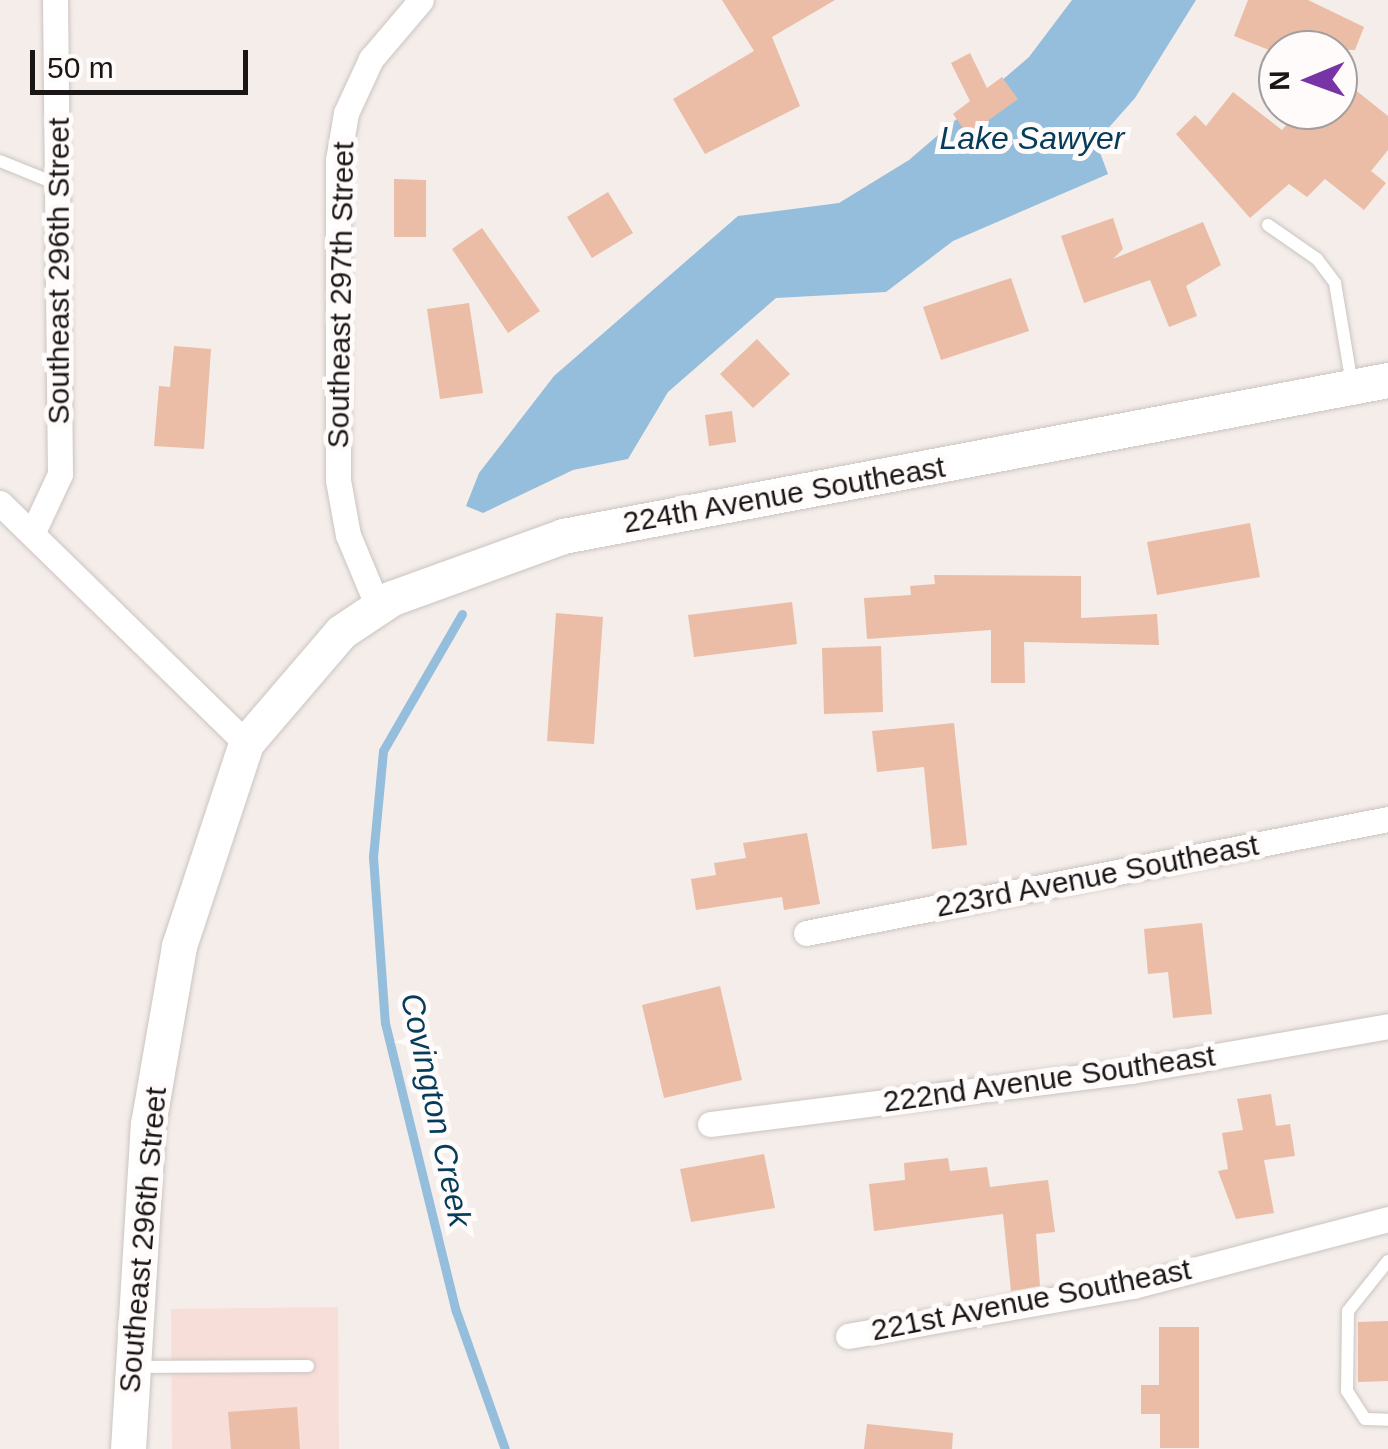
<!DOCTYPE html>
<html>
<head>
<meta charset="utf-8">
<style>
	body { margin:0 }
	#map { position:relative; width:1388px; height:1449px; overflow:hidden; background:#f4ede9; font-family:Arial,sans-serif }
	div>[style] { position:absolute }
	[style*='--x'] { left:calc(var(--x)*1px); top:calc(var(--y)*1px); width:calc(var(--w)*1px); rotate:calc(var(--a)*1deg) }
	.industrial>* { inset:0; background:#f8ded8 }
	.water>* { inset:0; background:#94bedc }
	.stream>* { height:9px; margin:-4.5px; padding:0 4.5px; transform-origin:4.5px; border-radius:4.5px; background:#94bedc }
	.building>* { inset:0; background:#ebbca6 }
	.roads { filter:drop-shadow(0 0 2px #cbc4c1) drop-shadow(0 0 2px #cbc4c1) }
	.lane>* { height:12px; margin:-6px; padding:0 6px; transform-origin:6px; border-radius:6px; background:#fff }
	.street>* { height:25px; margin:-12.5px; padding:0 12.5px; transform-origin:12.5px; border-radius:12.5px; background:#fff }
	.secondary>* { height:35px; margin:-17.5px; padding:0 17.5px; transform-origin:17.5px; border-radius:17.5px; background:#fff }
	span { translate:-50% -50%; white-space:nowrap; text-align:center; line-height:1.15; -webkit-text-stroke:10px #fefbfa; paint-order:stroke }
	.street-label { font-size:30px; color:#191615 }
	.water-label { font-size:32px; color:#043c5a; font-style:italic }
	.north { position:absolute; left:1258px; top:30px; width:100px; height:100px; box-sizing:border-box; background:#fefbfa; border:2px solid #a29f9e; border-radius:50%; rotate:269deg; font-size:28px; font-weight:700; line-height:40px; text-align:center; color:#191615 }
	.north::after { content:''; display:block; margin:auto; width:35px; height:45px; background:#7833a6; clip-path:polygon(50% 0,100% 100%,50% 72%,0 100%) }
	.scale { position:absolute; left:30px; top:50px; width:218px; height:45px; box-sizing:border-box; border:5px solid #191615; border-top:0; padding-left:12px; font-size:30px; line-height:35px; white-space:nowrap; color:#191615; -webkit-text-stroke:8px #fefbfa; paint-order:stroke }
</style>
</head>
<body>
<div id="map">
	<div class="industrial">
		<div style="clip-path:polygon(338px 1307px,339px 1449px,172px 1449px,171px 1309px)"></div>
	</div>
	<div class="water">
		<div style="clip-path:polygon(1072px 0,1196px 0,1135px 98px,1096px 142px,1108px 174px,953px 241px,886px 292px,776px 298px,668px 392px,628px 459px,573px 470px,483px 513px,466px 506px,479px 473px,554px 376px,738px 216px,839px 203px,909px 160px,1029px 57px)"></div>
	</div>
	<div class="stream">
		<div style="--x:462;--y:614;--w:158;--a:120"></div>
		<div style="--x:383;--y:751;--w:106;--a:95.4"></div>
		<div style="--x:373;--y:857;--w:166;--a:85.9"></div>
		<div style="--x:385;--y:1023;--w:297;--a:76.2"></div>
		<div style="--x:456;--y:1311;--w:146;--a:70.5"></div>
	</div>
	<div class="building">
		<div style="clip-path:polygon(722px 0,835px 0,772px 37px,800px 106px,705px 154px,673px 99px,754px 51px)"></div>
		<div style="clip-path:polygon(1248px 0,1308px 0,1364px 27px,1355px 50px,1269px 50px,1234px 36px)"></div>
		<div style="clip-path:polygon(970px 53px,987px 88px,1002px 77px,1018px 99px,968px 135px,953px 114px,970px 101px,951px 63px)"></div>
		<div style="clip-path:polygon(1338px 76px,1388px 116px,1388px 150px,1371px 171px,1386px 183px,1364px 210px,1325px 179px,1307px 197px,1289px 184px,1250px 218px,1176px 134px,1195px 115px,1206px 126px,1233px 92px,1282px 130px,1296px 114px,1317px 130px,1338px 110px)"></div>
		<div style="clip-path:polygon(394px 179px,426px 180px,426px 237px,394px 237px)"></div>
		<div style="clip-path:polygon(608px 192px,633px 233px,592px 258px,567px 217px)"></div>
		<div style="clip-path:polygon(1113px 218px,1123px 249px,1113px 259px,1203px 222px,1221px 265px,1186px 286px,1197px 316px,1169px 327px,1150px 280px,1084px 303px,1061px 236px)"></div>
		<div style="clip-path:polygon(482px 228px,540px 311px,508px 333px,452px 249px)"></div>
		<div style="clip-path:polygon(1011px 278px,1029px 331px,941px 360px,923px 307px)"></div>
		<div style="clip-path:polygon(469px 303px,483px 393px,440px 399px,427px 309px)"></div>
		<div style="clip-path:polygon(757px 339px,790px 374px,753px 408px,720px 374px)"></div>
		<div style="clip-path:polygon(174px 346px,211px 349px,204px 449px,154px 446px,159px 386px,170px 387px)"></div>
		<div style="clip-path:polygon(732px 411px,736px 442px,709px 446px,705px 415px)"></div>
		<div style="clip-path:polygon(1250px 523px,1260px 577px,1157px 595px,1147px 542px)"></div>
		<div style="clip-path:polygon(934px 575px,1081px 576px,1081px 618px,1157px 614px,1159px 645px,1024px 642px,1025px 683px,991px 683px,991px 630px,867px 639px,864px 598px,911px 595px,910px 586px,935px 584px)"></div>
		<div style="clip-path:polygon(792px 602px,797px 644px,694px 657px,688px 615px)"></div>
		<div style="clip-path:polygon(556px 613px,603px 617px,594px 744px,547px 741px)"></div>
		<div style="clip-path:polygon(881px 646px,883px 712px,824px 714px,822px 648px)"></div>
		<div style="clip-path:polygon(954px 723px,967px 845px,932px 849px,924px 767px,877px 772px,872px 731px)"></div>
		<div style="clip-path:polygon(807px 833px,820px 904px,784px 910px,782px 897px,696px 910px,691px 879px,716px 875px,714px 863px,746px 858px,743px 843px)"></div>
		<div style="clip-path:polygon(1202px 923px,1212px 1014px,1173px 1018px,1168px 972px,1148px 974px,1144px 929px)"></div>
		<div style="clip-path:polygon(720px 986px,742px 1080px,664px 1098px,642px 1005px)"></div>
		<div style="clip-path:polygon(1271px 1094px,1276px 1126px,1290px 1124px,1295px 1156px,1264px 1160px,1274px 1213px,1236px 1219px,1218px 1171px,1228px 1169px,1222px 1133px,1243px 1130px,1237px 1099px)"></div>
		<div style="clip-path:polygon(764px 1154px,775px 1208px,691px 1222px,680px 1169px)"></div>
		<div style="clip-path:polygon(948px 1158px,950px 1171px,987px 1167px,990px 1187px,1048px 1180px,1055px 1232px,1036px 1234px,1040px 1286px,1011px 1291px,1003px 1214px,874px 1231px,869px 1184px,905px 1180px,904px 1163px)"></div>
		<div style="clip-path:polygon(1388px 1321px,1388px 1381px,1358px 1382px,1358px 1322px)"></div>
		<div style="clip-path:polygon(1159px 1327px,1199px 1327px,1199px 1448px,1160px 1448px,1160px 1414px,1141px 1414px,1141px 1385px,1159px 1385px)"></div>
		<div style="clip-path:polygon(297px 1407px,300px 1449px,231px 1449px,228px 1412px)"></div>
		<div style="clip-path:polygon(867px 1424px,953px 1433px,952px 1449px,864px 1449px)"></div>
	</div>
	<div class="roads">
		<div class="lane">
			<div style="--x:0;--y:161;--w:61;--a:22"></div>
			<div style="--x:1268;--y:225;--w:60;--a:34.8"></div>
			<div style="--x:1317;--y:259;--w:30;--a:53"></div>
			<div style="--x:1335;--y:283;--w:103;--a:80.5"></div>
			<div style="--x:1388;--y:1261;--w:64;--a:128.7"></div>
			<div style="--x:1348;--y:1311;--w:80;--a:90.7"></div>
			<div style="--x:1347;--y:1391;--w:33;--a:57"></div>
			<div style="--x:1365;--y:1419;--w:23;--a:2"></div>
			<div style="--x:134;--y:1367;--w:174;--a:-0.3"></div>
		</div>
		<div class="street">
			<div style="--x:0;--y:503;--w:344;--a:44.3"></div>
			<div style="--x:32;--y:534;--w:66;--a:-65"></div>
			<div style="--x:60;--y:474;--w:474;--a:-90.6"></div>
			<div style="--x:378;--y:607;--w:78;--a:-112.6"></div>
			<div style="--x:348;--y:535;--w:56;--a:-100.3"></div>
			<div style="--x:338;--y:480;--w:320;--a:-90"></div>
			<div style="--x:338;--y:160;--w:48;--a:-80.3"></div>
			<div style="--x:346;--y:113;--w:60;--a:-65.2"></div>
			<div style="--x:371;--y:59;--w:77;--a:-49.7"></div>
			<div style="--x:806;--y:933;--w:593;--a:-11.08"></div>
			<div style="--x:710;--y:1124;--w:424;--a:-7.2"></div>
			<div style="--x:1131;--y:1071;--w:261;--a:-9.9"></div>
			<div style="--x:848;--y:1336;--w:289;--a:-10"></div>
			<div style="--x:1133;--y:1286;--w:264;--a:-14.7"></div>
		</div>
		<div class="secondary">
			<div style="--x:128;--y:1449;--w:326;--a:-86.5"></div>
			<div style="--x:148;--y:1124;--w:181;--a:-80.1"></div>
			<div style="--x:179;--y:946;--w:214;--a:-71.7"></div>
			<div style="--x:246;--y:743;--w:146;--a:-49.4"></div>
			<div style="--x:341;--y:632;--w:61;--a:-33.7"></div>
			<div style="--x:392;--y:598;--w:182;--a:-19.9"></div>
			<div style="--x:563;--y:536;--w:840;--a:-10.71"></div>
		</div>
	</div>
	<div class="street-label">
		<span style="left:59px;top:271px;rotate:-90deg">Southeast 296th Street</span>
		<span style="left:341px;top:295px;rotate:-89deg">Southeast 297th Street</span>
		<span style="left:784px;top:495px;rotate:-10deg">224th Avenue Southeast</span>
		<span style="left:1097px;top:876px;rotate:-11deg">223rd Avenue Southeast</span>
		<span style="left:1049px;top:1079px;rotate:-8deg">222nd Avenue Southeast</span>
		<span style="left:143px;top:1240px;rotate:-85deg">Southeast 296th Street</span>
		<span style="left:1031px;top:1300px;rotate:-11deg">221st Avenue Southeast</span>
	</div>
	<div class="water-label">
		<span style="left:1032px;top:138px">Lake Sawyer</span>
		<span style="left:436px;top:1110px;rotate:78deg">Covington Creek</span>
	</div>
	<div class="north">N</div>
	<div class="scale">50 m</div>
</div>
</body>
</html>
